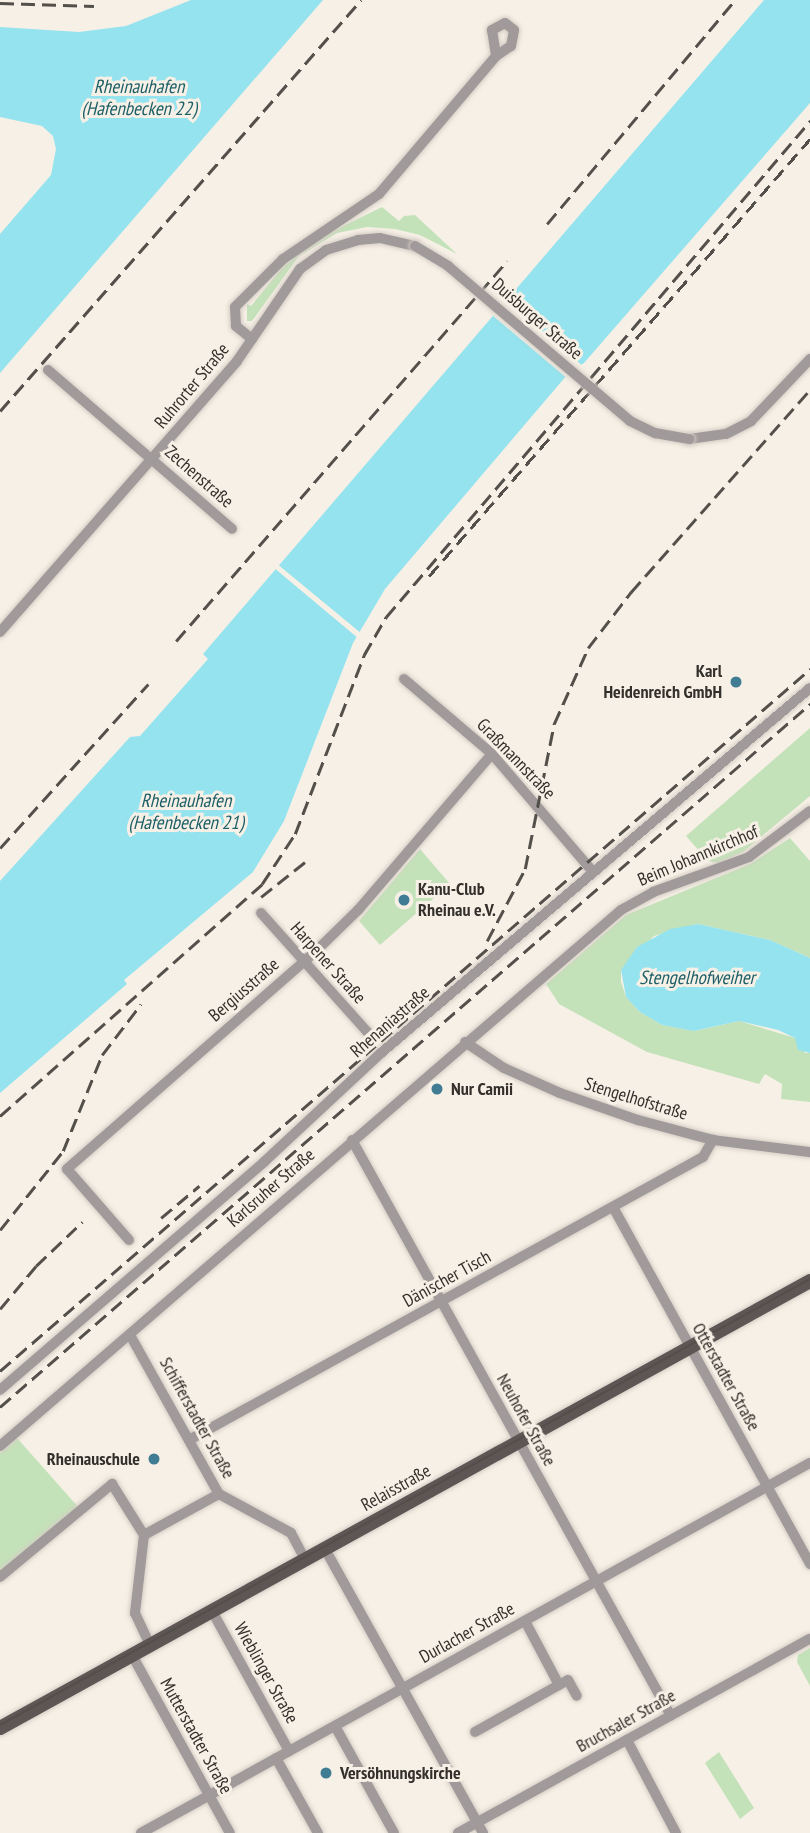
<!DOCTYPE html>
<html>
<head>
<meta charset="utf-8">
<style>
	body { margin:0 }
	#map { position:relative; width:810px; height:1833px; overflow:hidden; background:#f7f0e6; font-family:"PT Sans Narrow",sans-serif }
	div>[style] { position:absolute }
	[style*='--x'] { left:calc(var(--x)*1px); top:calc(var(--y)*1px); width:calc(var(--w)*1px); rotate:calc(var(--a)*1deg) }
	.green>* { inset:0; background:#c4e2b9 }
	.water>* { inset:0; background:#94e3ee }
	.pier>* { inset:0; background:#f7f0e6 }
	.roads { filter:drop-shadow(0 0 2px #d4cdc5) drop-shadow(0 0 2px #d4cdc5) }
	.minor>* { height:10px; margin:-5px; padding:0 5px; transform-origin:5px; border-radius:5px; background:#a09a9a }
	.major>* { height:14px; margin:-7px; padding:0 7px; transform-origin:7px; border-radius:7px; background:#5e5555 }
	.tram>* { height:2px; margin:-1px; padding:0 1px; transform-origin:1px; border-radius:1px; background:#534f4a }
	.rail>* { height:2.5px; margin-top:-1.25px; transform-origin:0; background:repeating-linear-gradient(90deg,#534f4a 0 14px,transparent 0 21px) }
	.bridges { filter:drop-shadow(0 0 2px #d4cdc5) drop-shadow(0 0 2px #d4cdc5) }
	.minor-bridge>* { height:10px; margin:-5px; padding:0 5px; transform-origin:5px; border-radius:5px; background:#a09a9a }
	.dots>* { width:19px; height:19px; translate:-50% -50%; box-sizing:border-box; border:4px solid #f7f0e6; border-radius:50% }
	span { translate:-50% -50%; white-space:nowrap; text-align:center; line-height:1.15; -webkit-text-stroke:6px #f7f0e6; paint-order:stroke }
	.street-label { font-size:18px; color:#33302c }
	.poi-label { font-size:18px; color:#33302c; font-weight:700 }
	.right { translate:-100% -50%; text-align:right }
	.left { translate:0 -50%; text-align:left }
	.water-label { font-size:19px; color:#1d5f67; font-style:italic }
</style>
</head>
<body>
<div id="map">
	<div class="green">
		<div style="clip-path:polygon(382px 207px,399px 221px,404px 216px,415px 215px,457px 254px,420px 235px,395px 229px,367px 227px,337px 233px,299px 256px,252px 321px,247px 321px,247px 304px,251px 306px,287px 262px,325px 235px)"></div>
		<div style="clip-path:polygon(810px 728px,810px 796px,743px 852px,718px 863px,708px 861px,686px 836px)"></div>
		<div style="clip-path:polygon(790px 838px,810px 861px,810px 958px,770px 940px,698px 924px,654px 936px,621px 970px,621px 982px,626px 997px,640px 1012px,662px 1025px,695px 1031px,739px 1021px,795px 1038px,805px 1053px,810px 1053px,810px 1102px,781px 1099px,782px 1084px,765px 1074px,759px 1084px,647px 1052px,559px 1004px,546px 984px,626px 915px,750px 864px)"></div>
		<div style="clip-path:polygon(420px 849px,450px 884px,380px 945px,359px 921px)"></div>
		<div style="clip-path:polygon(17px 1438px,80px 1509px,0 1575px,0 1453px)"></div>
		<div style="clip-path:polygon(810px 1648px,810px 1686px,797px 1662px,798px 1655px)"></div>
		<div style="clip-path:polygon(719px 1752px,754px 1808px,740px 1819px,705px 1763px)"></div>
	</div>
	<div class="water">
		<div style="clip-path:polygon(191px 0,323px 0,0 373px,0 234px,51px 175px,56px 149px,53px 136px,42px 126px,0 117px,0 27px,79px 32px,126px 26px)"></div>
		<div style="clip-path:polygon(764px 0,810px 0,810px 103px,584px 363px,567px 375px,385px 589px,353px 643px,284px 821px,253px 872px,124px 980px,127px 984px,0 1093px,0 881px,130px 737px,140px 736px,208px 659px,203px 654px)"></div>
		<div style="clip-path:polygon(698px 924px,770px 940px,810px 958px,810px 1053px,798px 1050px,795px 1038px,778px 1030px,739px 1021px,694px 1031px,662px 1025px,640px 1012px,626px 997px,621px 970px,637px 947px,670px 929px)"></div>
	</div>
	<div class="pier">
		<div style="clip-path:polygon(503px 299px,584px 367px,568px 379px,491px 314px)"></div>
		<div style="clip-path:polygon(276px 563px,362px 634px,359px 639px,273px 567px)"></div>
	</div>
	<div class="roads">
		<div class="minor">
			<div style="--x:252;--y:339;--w:21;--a:-141"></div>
			<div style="--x:236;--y:326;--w:19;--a:-93"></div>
			<div style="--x:235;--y:307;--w:68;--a:-45"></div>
			<div style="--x:283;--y:259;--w:116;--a:-34.1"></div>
			<div style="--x:379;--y:194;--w:181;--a:-49.7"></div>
			<div style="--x:496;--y:56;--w:18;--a:-34"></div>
			<div style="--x:511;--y:46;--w:16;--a:-79"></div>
			<div style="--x:514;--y:30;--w:11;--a:-142"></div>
			<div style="--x:505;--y:23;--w:15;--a:152"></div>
			<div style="--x:492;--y:30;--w:26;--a:81"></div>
			<div style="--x:48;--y:370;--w:243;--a:40.8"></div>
			<div style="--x:689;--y:439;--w:37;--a:-8"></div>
			<div style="--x:726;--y:434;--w:28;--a:-27"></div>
			<div style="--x:751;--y:421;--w:86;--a:-46.4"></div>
			<div style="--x:0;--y:632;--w:360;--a:-48.8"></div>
			<div style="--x:237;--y:361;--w:112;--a:-55.6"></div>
			<div style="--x:300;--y:269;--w:32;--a:-36"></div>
			<div style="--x:326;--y:250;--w:34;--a:-17"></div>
			<div style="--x:358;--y:240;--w:22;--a:-5"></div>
			<div style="--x:380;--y:238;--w:36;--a:13"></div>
			<div style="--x:404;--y:679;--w:116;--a:40.4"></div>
			<div style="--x:492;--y:754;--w:155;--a:49.4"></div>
			<div style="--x:261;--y:913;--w:164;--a:48.2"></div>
			<div style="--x:465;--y:1042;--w:47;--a:33.7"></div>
			<div style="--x:504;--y:1068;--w:61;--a:24.1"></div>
			<div style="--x:560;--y:1093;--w:83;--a:19.1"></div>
			<div style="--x:638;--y:1120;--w:78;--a:14.9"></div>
			<div style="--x:713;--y:1140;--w:98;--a:7.1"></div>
			<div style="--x:352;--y:1140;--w:658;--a:61.02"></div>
			<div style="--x:613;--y:1207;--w:408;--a:61.1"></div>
			<div style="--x:129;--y:1240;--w:94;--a:-131.1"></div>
			<div style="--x:67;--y:1169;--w:331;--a:-41.2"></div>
			<div style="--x:316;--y:951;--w:60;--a:-44.3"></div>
			<div style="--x:359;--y:909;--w:204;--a:-49.4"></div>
			<div style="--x:130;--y:1335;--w:182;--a:60.8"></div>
			<div style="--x:219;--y:1494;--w:82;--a:28.4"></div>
			<div style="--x:291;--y:1533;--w:30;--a:62"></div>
			<div style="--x:0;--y:1390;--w:349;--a:-40.8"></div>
			<div style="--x:264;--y:1162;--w:160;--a:-43"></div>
			<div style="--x:381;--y:1053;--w:563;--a:-40.39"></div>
			<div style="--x:189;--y:1440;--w:587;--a:-28.84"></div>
			<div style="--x:703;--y:1157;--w:20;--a:-60"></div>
			<div style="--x:0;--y:1446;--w:820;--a:-40.8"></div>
			<div style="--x:621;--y:910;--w:37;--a:-29"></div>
			<div style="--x:653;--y:892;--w:102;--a:-20"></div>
			<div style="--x:749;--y:857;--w:76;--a:-37"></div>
			<div style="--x:144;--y:1535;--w:85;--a:-28.7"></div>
			<div style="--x:325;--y:1549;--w:325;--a:60.9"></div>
			<div style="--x:0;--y:1577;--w:146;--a:-39.7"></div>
			<div style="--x:112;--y:1484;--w:60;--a:57.9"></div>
			<div style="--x:144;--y:1535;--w:79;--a:96.6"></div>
			<div style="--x:135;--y:1613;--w:35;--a:65"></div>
			<div style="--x:212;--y:1611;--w:160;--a:61.2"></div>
			<div style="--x:525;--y:1621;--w:72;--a:62"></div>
			<div style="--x:559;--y:1685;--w:10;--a:-29"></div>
			<div style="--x:568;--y:1680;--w:18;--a:61"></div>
			<div style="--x:132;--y:1655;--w:203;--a:61.2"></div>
			<div style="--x:335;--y:1726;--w:122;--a:61.1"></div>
			<div style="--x:475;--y:1732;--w:96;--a:-29.2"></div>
			<div style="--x:627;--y:1740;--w:105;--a:62.2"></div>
			<div style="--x:276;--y:1758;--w:86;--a:60.8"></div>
			<div style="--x:141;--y:1833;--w:765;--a:-28.95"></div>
			<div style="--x:458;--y:1833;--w:402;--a:-28.9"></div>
		</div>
		<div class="major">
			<div style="--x:0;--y:1728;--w:925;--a:-28.89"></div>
		</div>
	</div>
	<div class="tram">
		<div style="--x:0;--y:1725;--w:925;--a:-28.84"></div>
	</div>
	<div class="rail">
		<div style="--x:0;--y:3;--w:94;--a:1.8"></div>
		<div style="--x:547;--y:224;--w:292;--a:-50"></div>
		<div style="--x:0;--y:411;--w:547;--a:-48.71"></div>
		<div style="--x:429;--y:576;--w:580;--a:-48.92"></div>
		<div style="--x:176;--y:641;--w:504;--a:-48.94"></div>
		<div style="--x:0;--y:848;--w:221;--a:-47.9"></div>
		<div style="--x:261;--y:897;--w:63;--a:-38.5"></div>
		<div style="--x:487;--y:941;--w:81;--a:-62.2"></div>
		<div style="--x:525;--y:869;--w:148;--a:-78.7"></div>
		<div style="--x:554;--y:724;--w:83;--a:-65.9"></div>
		<div style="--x:588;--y:648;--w:71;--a:-52.5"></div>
		<div style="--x:631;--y:592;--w:270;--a:-48.5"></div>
		<div style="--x:0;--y:1116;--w:350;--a:-41.5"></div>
		<div style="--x:262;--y:884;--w:60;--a:-56.6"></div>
		<div style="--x:295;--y:834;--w:192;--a:-68.9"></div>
		<div style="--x:364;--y:655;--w:44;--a:-59.9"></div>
		<div style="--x:386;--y:617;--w:653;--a:-49.47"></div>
		<div style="--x:161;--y:1218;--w:50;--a:-40.1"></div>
		<div style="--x:0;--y:1230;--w:101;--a:-51.4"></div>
		<div style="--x:63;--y:1151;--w:104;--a:-67.9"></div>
		<div style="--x:102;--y:1055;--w:64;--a:-52.6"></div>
		<div style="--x:0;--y:1309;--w:56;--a:-50.1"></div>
		<div style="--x:36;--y:1266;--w:64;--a:-43.7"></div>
		<div style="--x:0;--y:1371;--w:1072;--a:-40.91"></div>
		<div style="--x:0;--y:1407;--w:1073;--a:-40.95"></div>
	</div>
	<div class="bridges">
		<div class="minor-bridge">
			<div style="--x:415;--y:246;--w:39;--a:31"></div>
			<div style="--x:448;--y:266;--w:239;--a:40.4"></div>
			<div style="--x:630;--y:421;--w:28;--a:26"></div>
			<div style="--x:655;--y:433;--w:35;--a:10"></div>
		</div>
	</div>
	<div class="dots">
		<div style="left:736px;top:682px;background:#407c93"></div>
		<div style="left:404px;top:900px;background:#407c93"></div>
		<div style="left:437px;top:1089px;background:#407c93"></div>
		<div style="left:154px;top:1459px;background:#407c93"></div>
		<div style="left:326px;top:1773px;background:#407c93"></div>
	</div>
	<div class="street-label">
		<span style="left:537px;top:319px;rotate:41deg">Duisburger Straße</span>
		<span style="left:192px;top:386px;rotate:-50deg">Ruhrorter Straße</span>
		<span style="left:199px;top:477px;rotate:41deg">Zechenstraße</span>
		<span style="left:516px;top:759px;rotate:46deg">Graßmannstraße</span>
		<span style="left:698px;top:856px;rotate:-23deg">Beim Johannkirchhof</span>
		<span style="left:328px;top:963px;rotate:48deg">Harpener Straße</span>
		<span style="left:244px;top:990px;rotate:-41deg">Bergiusstraße</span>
		<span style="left:390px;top:1022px;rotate:-41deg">Rhenaniastraße</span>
		<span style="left:636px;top:1099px;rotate:17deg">Stengelhofstraße</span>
		<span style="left:271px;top:1188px;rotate:-41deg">Karlsruher Straße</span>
		<span style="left:447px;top:1279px;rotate:-29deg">Dänischer Tisch</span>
		<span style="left:726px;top:1377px;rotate:61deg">Otterstadter Straße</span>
		<span style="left:197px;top:1418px;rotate:61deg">Schifferstadter Straße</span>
		<span style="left:526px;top:1420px;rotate:61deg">Neuhofer Straße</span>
		<span style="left:396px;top:1488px;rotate:-29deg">Relaisstraße</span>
		<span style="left:467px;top:1633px;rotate:-29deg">Durlacher Straße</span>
		<span style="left:266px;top:1673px;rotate:61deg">Wieblinger Straße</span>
		<span style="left:626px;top:1721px;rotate:-29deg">Bruchsaler Straße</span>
		<span style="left:196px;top:1736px;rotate:61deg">Mutterstadter Straße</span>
	</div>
	<div class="poi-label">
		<span class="right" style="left:722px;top:682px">Karl<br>Heidenreich GmbH</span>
		<span class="left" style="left:418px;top:900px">Kanu-Club<br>Rheinau e.V.</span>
		<span class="left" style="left:451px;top:1089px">Nur Camii</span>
		<span class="right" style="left:140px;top:1459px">Rheinauschule</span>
		<span class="left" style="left:340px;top:1773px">Versöhnungskirche</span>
	</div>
	<div class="water-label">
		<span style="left:139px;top:98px">Rheinauhafen<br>(Hafenbecken 22)</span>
		<span style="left:186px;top:812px">Rheinauhafen<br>(Hafenbecken 21)</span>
		<span style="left:697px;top:978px">Stengelhofweiher</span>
	</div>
</div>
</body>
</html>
